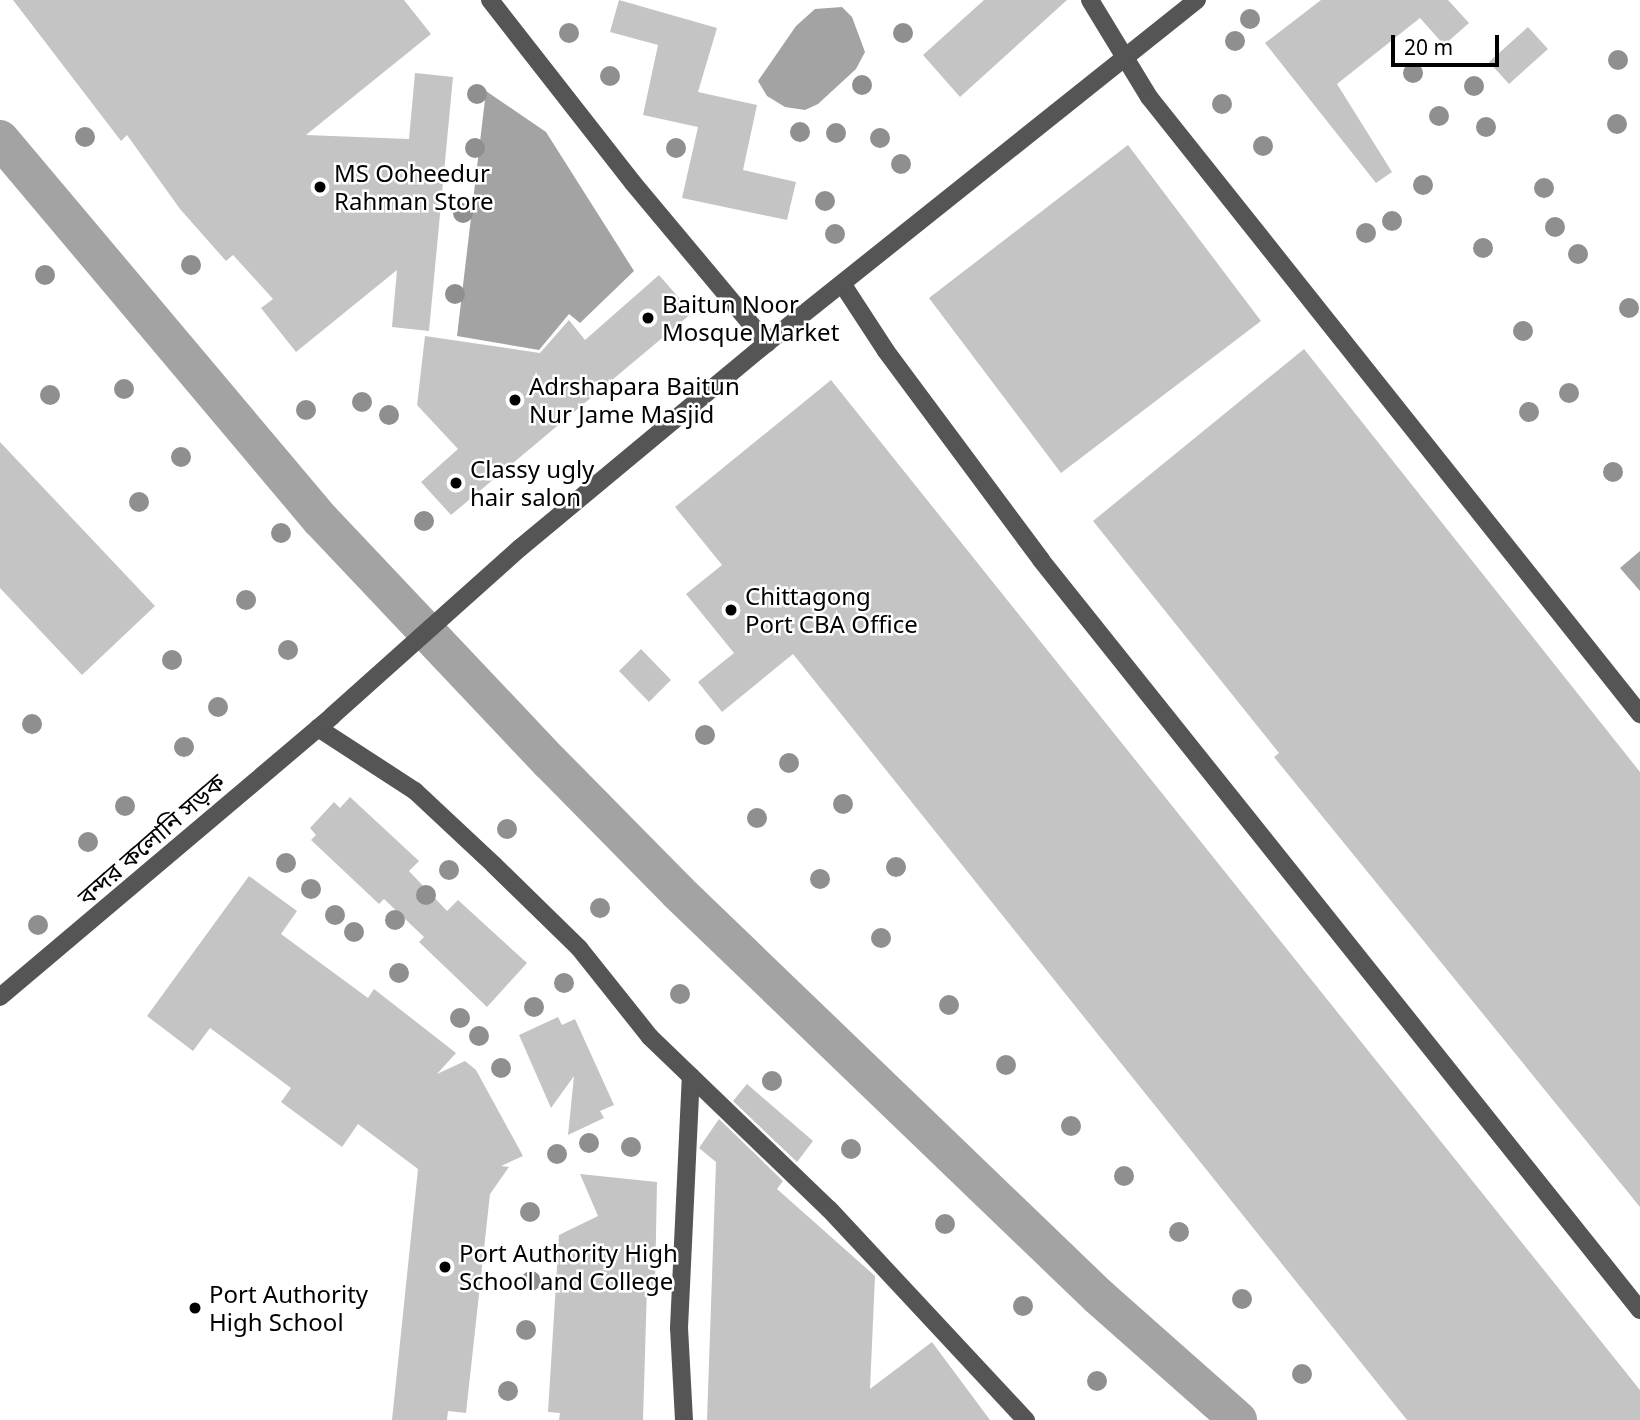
<!DOCTYPE html>
<html>
<head>
<meta charset="utf-8">
<style>
	body { margin:0 }
	#map { position:relative; width:1640px; height:1420px; overflow:hidden; background:#fff; font-family:"Noto Sans","Noto Sans Bengali",sans-serif }
	div>[style] { position:absolute }
	[style*='--x'] { left:calc(var(--x)*1px); top:calc(var(--y)*1px); width:calc(var(--w)*1px); rotate:calc(var(--a)*1deg) }
	.water>* { inset:0; background:#a3a3a3 }
	.canal>* { height:38px; margin:-19px; padding:0 19px; transform-origin:19px; border-radius:19px; background:#a3a3a3 }
	.building>* { inset:0; background:#c4c4c4 }
	.minor>* { height:18px; margin:-9px; padding:0 9px; transform-origin:9px; border-radius:9px; background:#555 }
	.trees>* { width:20px; height:20px; margin:-10px; border-radius:50%; background:#8f8f8f }
	.dots>* { width:19px; height:19px; translate:-50% -50%; box-sizing:border-box; border:4px solid #fff; border-radius:50% }
	span { translate:-50% -50%; white-space:nowrap; text-align:center; line-height:1.15; -webkit-text-stroke:5px #fff; paint-order:stroke }
	.poi-label { font-size:24px; color:#000 }
	.left { translate:0 -50%; text-align:left }
	.street-label { font-size:24px; color:#000 }
	.scale { position:absolute; left:1391px; top:35px; width:108px; height:32px; box-sizing:border-box; border:4px solid #000; border-top:0; padding-left:9px; font-size:21px; line-height:24px; white-space:nowrap; color:#000; -webkit-text-stroke:5px #fff; paint-order:stroke }
</style>
</head>
<body>
<div id="map">
	<div class="water">
		<div style="clip-path:polygon(842px 7px,852px 17px,865px 52px,856px 69px,818px 104px,805px 110px,785px 107px,767px 96px,758px 81px,796px 26px,815px 9px)"></div>
		<div style="clip-path:polygon(486px 91px,546px 132px,634px 271px,580px 323px,569px 314px,539px 350px,457px 336px)"></div>
		<div style="clip-path:polygon(1640px 551px,1640px 591px,1620px 568px)"></div>
	</div>
	<div class="canal">
		<div style="--x:0;--y:139;--w:498;--a:49.9"></div>
		<div style="--x:321;--y:520;--w:333;--a:46.6"></div>
		<div style="--x:550;--y:762;--w:182;--a:45.4"></div>
		<div style="--x:678;--y:892;--w:583;--a:43.89"></div>
		<div style="--x:1098;--y:1296;--w:187;--a:41.5"></div>
	</div>
	<div class="building">
		<div style="clip-path:polygon(13px 0,404px 0,431px 34px,306px 135px,409px 139px,415px 73px,453px 77px,429px 331px,392px 327px,397px 270px,296px 352px,261px 308px,273px 299px,233px 255px,226px 261px,180px 209px,127px 135px,121px 141px)"></div>
		<div style="clip-path:polygon(619px 0,717px 28px,698px 92px,757px 105px,743px 170px,796px 182px,787px 220px,682px 198px,698px 127px,643px 115px,658px 45px,610px 32px)"></div>
		<div style="clip-path:polygon(984px 0,1067px 0,960px 97px,923px 55px)"></div>
		<div style="clip-path:polygon(1321px 0,1448px 0,1469px 23px,1444px 45px,1420px 18px,1337px 84px,1392px 172px,1376px 183px,1265px 43px)"></div>
		<div style="clip-path:polygon(1528px 27px,1548px 49px,1509px 84px,1489px 62px)"></div>
		<div style="clip-path:polygon(1128px 145px,1261px 321px,1061px 473px,929px 298px)"></div>
		<div style="clip-path:polygon(659px 275px,692px 313px,451px 515px,421px 482px,458px 449px,417px 405px,425px 336px,540px 353px,569px 320px,585px 340px)"></div>
		<div style="clip-path:polygon(1304px 349px,1640px 772px,1640px 1207px,1274px 757px,1279px 753px,1093px 521px)"></div>
		<div style="clip-path:polygon(831px 380px,1640px 1390px,1640px 1420px,1407px 1420px,793px 654px,722px 712px,698px 682px,734px 653px,686px 594px,722px 565px,675px 507px)"></div>
		<div style="clip-path:polygon(0 442px,155px 606px,82px 675px,0 588px)"></div>
		<div style="clip-path:polygon(641px 649px,671px 680px,649px 702px,619px 671px)"></div>
		<div style="clip-path:polygon(350px 797px,419px 861px,409px 871px,447px 911px,458px 900px,527px 963px,487px 1007px,419px 942px,424px 937px,384px 899px,379px 904px,311px 840px,316px 835px,310px 828px,334px 802px,340px 808px)"></div>
		<div style="clip-path:polygon(249px 876px,297px 911px,281px 934px,368px 998px,374px 989px,456px 1053px,437px 1074px,465px 1061px,476px 1070px,523px 1156px,501px 1166px,509px 1167px,490px 1194px,466px 1413px,448px 1411px,447px 1420px,392px 1420px,418px 1169px,358px 1124px,342px 1147px,281px 1102px,291px 1088px,210px 1028px,193px 1051px,147px 1016px)"></div>
		<div style="clip-path:polygon(558px 1017px,562px 1025px,575px 1019px,614px 1105px,600px 1111px,604px 1118px,568px 1135px,574px 1076px,551px 1108px,519px 1035px)"></div>
		<div style="clip-path:polygon(747px 1084px,813px 1141px,797px 1162px,733px 1101px)"></div>
		<div style="clip-path:polygon(719px 1119px,783px 1181px,777px 1189px,875px 1276px,870px 1389px,932px 1342px,990px 1420px,707px 1420px,716px 1162px,699px 1148px)"></div>
		<div style="clip-path:polygon(580px 1174px,657px 1182px,655px 1287px,647px 1287px,643px 1420px,559px 1420px,560px 1413px,548px 1412px,559px 1235px,598px 1216px)"></div>
	</div>
	<div class="minor">
		<div style="--x:490;--y:0;--w:232;--a:52"></div>
		<div style="--x:633;--y:183;--w:209;--a:50.1"></div>
		<div style="--x:1090;--y:0;--w:114;--a:58.7"></div>
		<div style="--x:1149;--y:97;--w:789;--a:51.49"></div>
		<div style="--x:843;--y:285;--w:79;--a:56.9"></div>
		<div style="--x:886;--y:351;--w:260;--a:53.4"></div>
		<div style="--x:1041;--y:560;--w:960;--a:51.39"></div>
		<div style="--x:318;--y:728;--w:116;--a:33"></div>
		<div style="--x:415;--y:791;--w:108;--a:43.1"></div>
		<div style="--x:494;--y:865;--w:119;--a:44.3"></div>
		<div style="--x:579;--y:948;--w:114;--a:51.4"></div>
		<div style="--x:650;--y:1037;--w:248;--a:43.9"></div>
		<div style="--x:829;--y:1209;--w:289;--a:47"></div>
		<div style="--x:0;--y:997;--w:435;--a:-40.2"></div>
		<div style="--x:332;--y:716;--w:252;--a:-41.8"></div>
		<div style="--x:520;--y:548;--w:321;--a:-39.7"></div>
		<div style="--x:767;--y:343;--w:550;--a:-38.58"></div>
		<div style="--x:684;--y:1420;--w:92;--a:-93.1"></div>
		<div style="--x:679;--y:1328;--w:252;--a:-87.3"></div>
	</div>
	<div class="trees">
		<div style="left:1250px;top:19px"></div>
		<div style="left:569px;top:33px"></div>
		<div style="left:903px;top:33px"></div>
		<div style="left:1235px;top:41px"></div>
		<div style="left:1618px;top:60px"></div>
		<div style="left:1413px;top:73px"></div>
		<div style="left:610px;top:76px"></div>
		<div style="left:862px;top:85px"></div>
		<div style="left:1474px;top:86px"></div>
		<div style="left:477px;top:94px"></div>
		<div style="left:1222px;top:104px"></div>
		<div style="left:1439px;top:116px"></div>
		<div style="left:1617px;top:124px"></div>
		<div style="left:1486px;top:127px"></div>
		<div style="left:800px;top:132px"></div>
		<div style="left:836px;top:133px"></div>
		<div style="left:85px;top:137px"></div>
		<div style="left:880px;top:138px"></div>
		<div style="left:1263px;top:146px"></div>
		<div style="left:475px;top:148px"></div>
		<div style="left:676px;top:148px"></div>
		<div style="left:901px;top:164px"></div>
		<div style="left:1423px;top:185px"></div>
		<div style="left:1544px;top:188px"></div>
		<div style="left:825px;top:201px"></div>
		<div style="left:463px;top:213px"></div>
		<div style="left:1392px;top:221px"></div>
		<div style="left:1555px;top:227px"></div>
		<div style="left:1366px;top:233px"></div>
		<div style="left:835px;top:234px"></div>
		<div style="left:1483px;top:248px"></div>
		<div style="left:1578px;top:254px"></div>
		<div style="left:191px;top:265px"></div>
		<div style="left:45px;top:275px"></div>
		<div style="left:455px;top:294px"></div>
		<div style="left:1629px;top:308px"></div>
		<div style="left:1523px;top:331px"></div>
		<div style="left:124px;top:389px"></div>
		<div style="left:1569px;top:393px"></div>
		<div style="left:50px;top:395px"></div>
		<div style="left:362px;top:402px"></div>
		<div style="left:306px;top:410px"></div>
		<div style="left:1529px;top:412px"></div>
		<div style="left:389px;top:415px"></div>
		<div style="left:181px;top:457px"></div>
		<div style="left:1613px;top:472px"></div>
		<div style="left:139px;top:502px"></div>
		<div style="left:424px;top:521px"></div>
		<div style="left:281px;top:533px"></div>
		<div style="left:246px;top:600px"></div>
		<div style="left:288px;top:650px"></div>
		<div style="left:172px;top:660px"></div>
		<div style="left:218px;top:707px"></div>
		<div style="left:32px;top:724px"></div>
		<div style="left:705px;top:735px"></div>
		<div style="left:184px;top:747px"></div>
		<div style="left:789px;top:763px"></div>
		<div style="left:843px;top:804px"></div>
		<div style="left:125px;top:806px"></div>
		<div style="left:757px;top:818px"></div>
		<div style="left:507px;top:829px"></div>
		<div style="left:88px;top:842px"></div>
		<div style="left:286px;top:863px"></div>
		<div style="left:896px;top:867px"></div>
		<div style="left:449px;top:870px"></div>
		<div style="left:820px;top:879px"></div>
		<div style="left:311px;top:889px"></div>
		<div style="left:426px;top:895px"></div>
		<div style="left:600px;top:908px"></div>
		<div style="left:335px;top:915px"></div>
		<div style="left:395px;top:920px"></div>
		<div style="left:38px;top:925px"></div>
		<div style="left:354px;top:932px"></div>
		<div style="left:881px;top:938px"></div>
		<div style="left:399px;top:973px"></div>
		<div style="left:564px;top:983px"></div>
		<div style="left:680px;top:994px"></div>
		<div style="left:949px;top:1005px"></div>
		<div style="left:534px;top:1007px"></div>
		<div style="left:460px;top:1018px"></div>
		<div style="left:479px;top:1036px"></div>
		<div style="left:1006px;top:1065px"></div>
		<div style="left:501px;top:1068px"></div>
		<div style="left:772px;top:1081px"></div>
		<div style="left:1071px;top:1126px"></div>
		<div style="left:589px;top:1143px"></div>
		<div style="left:631px;top:1147px"></div>
		<div style="left:851px;top:1149px"></div>
		<div style="left:557px;top:1154px"></div>
		<div style="left:1124px;top:1176px"></div>
		<div style="left:530px;top:1212px"></div>
		<div style="left:945px;top:1224px"></div>
		<div style="left:1179px;top:1232px"></div>
		<div style="left:531px;top:1281px"></div>
		<div style="left:1242px;top:1299px"></div>
		<div style="left:1023px;top:1306px"></div>
		<div style="left:526px;top:1330px"></div>
		<div style="left:1302px;top:1374px"></div>
		<div style="left:1097px;top:1381px"></div>
		<div style="left:508px;top:1391px"></div>
	</div>
	<div class="dots">
		<div style="left:320px;top:187px;background:#000"></div>
		<div style="left:648px;top:318px;background:#000"></div>
		<div style="left:515px;top:400px;background:#000"></div>
		<div style="left:456px;top:483px;background:#000"></div>
		<div style="left:731px;top:610px;background:#000"></div>
		<div style="left:445px;top:1267px;background:#000"></div>
		<div style="left:195px;top:1308px;background:#000"></div>
	</div>
	<div class="poi-label">
		<span class="left" style="left:334px;top:187px">MS Ooheedur<br>Rahman Store</span>
		<span class="left" style="left:662px;top:318px">Baitun Noor<br>Mosque Market</span>
		<span class="left" style="left:529px;top:400px">Adrshapara Baitun<br>Nur Jame Masjid</span>
		<span class="left" style="left:470px;top:483px">Classy ugly<br>hair salon</span>
		<span class="left" style="left:745px;top:610px">Chittagong<br>Port CBA Office</span>
		<span class="left" style="left:459px;top:1267px">Port Authority High<br>School and College</span>
		<span class="left" style="left:209px;top:1308px">Port Authority<br>High School</span>
	</div>
	<div class="street-label">
		<span style="left:151px;top:839px;rotate:-41deg">বন্দর কলোনি সড়ক</span>
	</div>
	<div class="scale">20 m</div>
</div>
</body>
</html>
